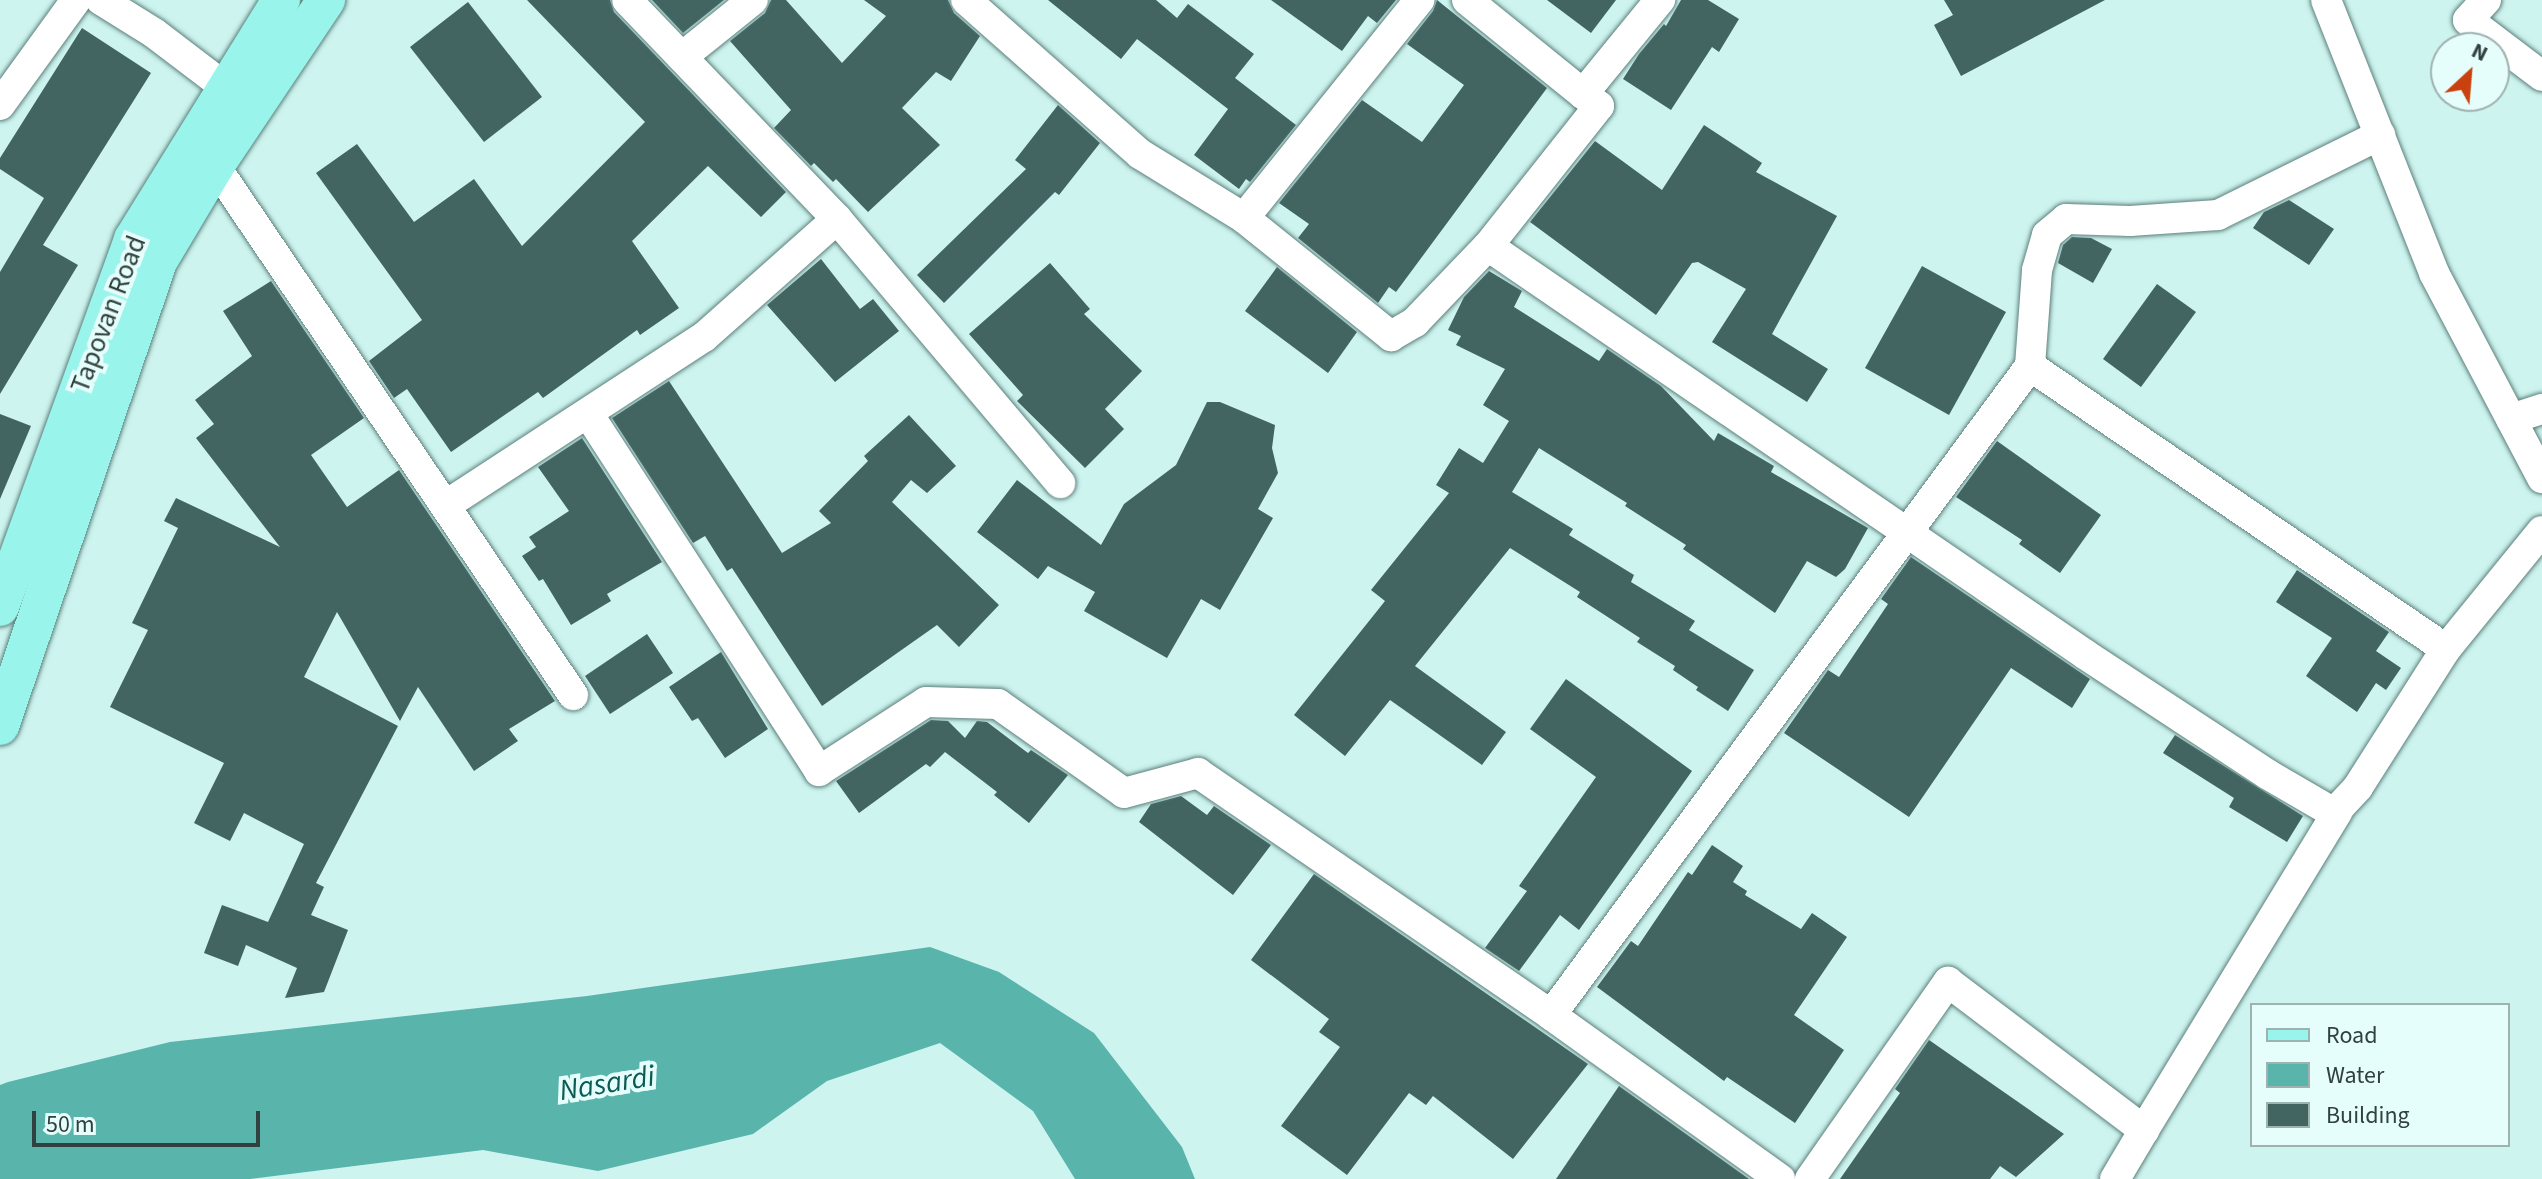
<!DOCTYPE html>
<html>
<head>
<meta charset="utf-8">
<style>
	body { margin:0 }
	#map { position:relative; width:2542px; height:1179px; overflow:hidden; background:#cdf4ef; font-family:"Source Sans 3",sans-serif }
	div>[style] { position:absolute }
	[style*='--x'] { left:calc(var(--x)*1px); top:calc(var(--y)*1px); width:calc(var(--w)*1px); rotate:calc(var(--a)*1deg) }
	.water>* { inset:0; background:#59b4ac }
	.building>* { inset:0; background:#426562 }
	.roads { filter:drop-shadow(0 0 2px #5c7f7b) drop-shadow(0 0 2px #5c7f7b) }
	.minor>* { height:30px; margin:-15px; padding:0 15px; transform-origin:15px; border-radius:15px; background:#fff }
	.major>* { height:38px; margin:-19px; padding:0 19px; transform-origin:19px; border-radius:19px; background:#99f4ec }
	span { translate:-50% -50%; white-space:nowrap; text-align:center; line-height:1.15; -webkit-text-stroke:8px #e6fefb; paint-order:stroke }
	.street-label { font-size:28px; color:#31413f }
	.water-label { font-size:30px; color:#0b5b55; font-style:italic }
	.legend { position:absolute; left:2250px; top:1003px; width:260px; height:144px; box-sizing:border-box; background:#e6fefb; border:2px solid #9eb2b0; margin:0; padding:10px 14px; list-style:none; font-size:24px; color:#31413f }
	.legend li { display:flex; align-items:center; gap:16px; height:40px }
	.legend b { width:40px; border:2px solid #9eb2b0 }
	.north { position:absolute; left:2430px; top:32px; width:80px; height:80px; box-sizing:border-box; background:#e6fefb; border:2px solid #9eb2b0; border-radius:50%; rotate:26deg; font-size:22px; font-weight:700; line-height:32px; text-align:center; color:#31413f }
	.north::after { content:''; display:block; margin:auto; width:28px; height:36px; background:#c8410e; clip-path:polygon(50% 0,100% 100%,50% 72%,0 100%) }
	.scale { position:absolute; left:32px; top:1111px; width:228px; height:36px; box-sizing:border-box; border:4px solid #31413f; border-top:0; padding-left:10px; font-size:24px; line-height:28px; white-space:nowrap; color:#31413f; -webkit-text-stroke:6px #e6fefb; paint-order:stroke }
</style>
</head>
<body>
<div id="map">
	<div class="water">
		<div style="clip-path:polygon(930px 947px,999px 972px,1094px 1033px,1182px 1147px,1195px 1179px,1075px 1179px,1033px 1111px,940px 1043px,827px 1081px,753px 1134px,598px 1171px,483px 1150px,250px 1179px,0 1179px,0 1085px,8px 1082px,170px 1042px,587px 996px)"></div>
	</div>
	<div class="building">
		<div style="clip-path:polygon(527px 0,610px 0,614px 12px,786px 192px,761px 217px,708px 166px,632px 241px,679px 308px,640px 335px,637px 330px,543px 398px,538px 392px,451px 452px,407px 389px,394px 398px,369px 361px,422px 320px,316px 173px,357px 144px,414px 222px,474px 179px,522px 246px,645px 122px)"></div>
		<div style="clip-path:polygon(652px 0,724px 0,683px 33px)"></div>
		<div style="clip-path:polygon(771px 0,786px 0,842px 63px,886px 16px,864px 0,948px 0,954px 13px,980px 36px,951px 81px,936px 72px,902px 108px,940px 145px,868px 212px,836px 179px,833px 182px,814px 163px,811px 166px,774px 128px,791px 110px,730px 41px,765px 13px)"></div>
		<div style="clip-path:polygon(1048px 0,1156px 0,1177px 18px,1188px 4px,1254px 54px,1235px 78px,1296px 125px,1250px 182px,1246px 179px,1239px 189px,1194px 155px,1228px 109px,1137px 39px,1121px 59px)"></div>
		<div style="clip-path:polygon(1271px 0,1396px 0,1377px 23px,1368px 16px,1342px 51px)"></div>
		<div style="clip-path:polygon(1437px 0,1547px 88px,1396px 292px,1389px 287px,1378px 303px,1298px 238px,1309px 224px,1279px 203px,1362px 100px,1422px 142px,1464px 85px,1407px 44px,1433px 11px)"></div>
		<div style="clip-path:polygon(1547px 0,1616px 0,1591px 33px)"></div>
		<div style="clip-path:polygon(1681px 0,1708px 0,1739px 19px,1719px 52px,1712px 47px,1671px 110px,1623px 79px,1639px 54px,1664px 24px,1666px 26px)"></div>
		<div style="clip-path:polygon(1944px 0,2105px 0,1961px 76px,1934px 25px,1953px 15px)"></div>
		<div style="clip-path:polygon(468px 2px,542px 97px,484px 142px,410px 47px)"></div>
		<div style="clip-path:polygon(82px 28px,151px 73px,43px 245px,78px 265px,0 394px,0 272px,44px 198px,0 169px,0 158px)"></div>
		<div style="clip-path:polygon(1058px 105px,1100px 143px,1059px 195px,1055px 192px,944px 303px,917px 275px,1026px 169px,1015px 160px)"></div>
		<div style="clip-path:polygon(1704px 125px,1762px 163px,1756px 172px,1837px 216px,1772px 334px,1828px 369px,1807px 402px,1712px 342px,1746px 289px,1698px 262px,1692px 263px,1656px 315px,1530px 222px,1595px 141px,1662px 190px)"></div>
		<div style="clip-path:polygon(2289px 200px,2334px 229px,2309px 265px,2253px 228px,2264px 212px)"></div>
		<div style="clip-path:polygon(2072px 237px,2091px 238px,2112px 249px,2093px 283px,2058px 263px,2063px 245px)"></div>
		<div style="clip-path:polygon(821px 259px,860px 309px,873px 299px,899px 331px,835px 382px,767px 305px)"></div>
		<div style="clip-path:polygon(1050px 263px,1090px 309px,1084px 314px,1142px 371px,1105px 409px,1124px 429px,1085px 468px,1017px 401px,1023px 395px,969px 334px)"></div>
		<div style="clip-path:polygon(1922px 266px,2006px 312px,1949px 415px,1865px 368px)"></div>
		<div style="clip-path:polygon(1277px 267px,1357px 332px,1328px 373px,1245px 311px)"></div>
		<div style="clip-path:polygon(1489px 271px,1522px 291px,1514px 307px,1599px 361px,1607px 349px,1661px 386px,1714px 441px,1718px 433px,1774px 466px,1771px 472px,1868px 528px,1845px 569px,1836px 577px,1807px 561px,1775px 613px,1683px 549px,1686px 545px,1625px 506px,1627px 503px,1539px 448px,1512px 492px,1573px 529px,1569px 535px,1634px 575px,1631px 582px,1695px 621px,1689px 630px,1754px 670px,1728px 711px,1696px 690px,1698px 687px,1673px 670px,1675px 666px,1637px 642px,1640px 638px,1577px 597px,1580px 592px,1510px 548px,1415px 666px,1506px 732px,1482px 765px,1390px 700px,1345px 756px,1294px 715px,1385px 601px,1371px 590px,1449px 493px,1436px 485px,1459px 448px,1483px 463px,1509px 421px,1483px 405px,1505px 369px,1456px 345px,1461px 336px,1448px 330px,1464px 297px)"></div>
		<div style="clip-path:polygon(271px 281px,364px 418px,311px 455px,347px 507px,399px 470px,555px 701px,509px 729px,518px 741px,474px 771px,418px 687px,400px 721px,337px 612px,304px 677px,398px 726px,316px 883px,324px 887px,311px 915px,348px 930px,324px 992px,285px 998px,297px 968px,246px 945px,238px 966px,204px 953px,222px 905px,268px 922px,304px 844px,244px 813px,230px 841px,194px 823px,224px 763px,110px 707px,148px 630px,132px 623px,178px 528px,164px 521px,176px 498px,280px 547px,196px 438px,214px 424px,195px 400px,252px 356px,223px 311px)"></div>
		<div style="clip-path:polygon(2157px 284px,2196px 312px,2141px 387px,2103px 359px)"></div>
		<div style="clip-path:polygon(669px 381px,782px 553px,831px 523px,819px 511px,868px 461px,864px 456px,909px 415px,956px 466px,927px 493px,911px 480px,892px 502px,999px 605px,959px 647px,937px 625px,822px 706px,732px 568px,727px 571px,705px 536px,693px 543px,612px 418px)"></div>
		<div style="clip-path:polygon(1207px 402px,1220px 402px,1275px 425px,1272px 448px,1278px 473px,1258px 509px,1273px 518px,1220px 610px,1201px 599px,1167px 658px,1084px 611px,1095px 592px,1048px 566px,1038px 579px,977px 532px,1017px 480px,1101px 545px,1124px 504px,1176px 465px)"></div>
		<div style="clip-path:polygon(0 414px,31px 426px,0 499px)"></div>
		<div style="clip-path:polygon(582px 438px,662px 562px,607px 594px,611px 601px,571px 625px,543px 579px,539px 581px,522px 556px,536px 547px,529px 537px,569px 511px,538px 467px)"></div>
		<div style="clip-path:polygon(1997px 441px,2101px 515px,2060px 573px,2019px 544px,2022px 540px,1956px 497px)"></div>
		<div style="clip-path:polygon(1911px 557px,2090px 679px,2072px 708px,2011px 668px,1909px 817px,1784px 733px,1828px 670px,1839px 677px,1888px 604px,1881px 599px)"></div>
		<div style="clip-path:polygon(2297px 570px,2389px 632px,2376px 651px,2401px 668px,2386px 690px,2376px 683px,2357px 712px,2306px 676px,2332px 638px,2276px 602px)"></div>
		<div style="clip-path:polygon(647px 634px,673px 673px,610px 714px,585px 676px)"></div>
		<div style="clip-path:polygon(721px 652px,768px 729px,725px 758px,698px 718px,692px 721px,669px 687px)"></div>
		<div style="clip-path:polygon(1566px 679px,1692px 771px,1579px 930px,1560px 915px,1519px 971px,1485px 948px,1527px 891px,1519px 886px,1596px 777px,1530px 729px)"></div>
		<div style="clip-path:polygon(931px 720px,948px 721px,965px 738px,977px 721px,987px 722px,1028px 753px,1031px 750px,1068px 775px,1029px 823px,994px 795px,997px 792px,945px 752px,930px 767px,926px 764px,859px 813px,836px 781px)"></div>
		<div style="clip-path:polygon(2175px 735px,2303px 816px,2287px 842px,2229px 807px,2234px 798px,2163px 753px)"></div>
		<div style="clip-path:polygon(1181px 796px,1207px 815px,1214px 806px,1271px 845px,1233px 895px,1139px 822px,1151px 804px)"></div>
		<div style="clip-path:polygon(1712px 845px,1743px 866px,1733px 882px,1747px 891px,1745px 895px,1801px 929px,1812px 913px,1847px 937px,1794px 1015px,1844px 1050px,1795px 1123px,1727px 1077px,1724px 1081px,1597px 987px,1631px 941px,1638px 946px,1688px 872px,1692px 875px)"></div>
		<div style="clip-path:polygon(1314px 874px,1588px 1064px,1513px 1159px,1433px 1096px,1426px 1105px,1409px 1093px,1347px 1175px,1281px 1126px,1340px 1047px,1319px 1032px,1329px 1019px,1251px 960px)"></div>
		<div style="clip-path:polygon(1929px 1040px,2064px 1134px,2016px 1177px,2000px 1166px,1990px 1179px,1840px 1179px,1900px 1093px,1895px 1089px)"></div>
		<div style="clip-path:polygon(1619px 1086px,1749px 1179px,1556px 1179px)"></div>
	</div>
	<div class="roads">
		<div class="minor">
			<div style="--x:101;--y:0;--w:62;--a:31.9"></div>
			<div style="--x:154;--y:33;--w:89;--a:37.3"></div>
			<div style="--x:966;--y:0;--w:232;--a:41.5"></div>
			<div style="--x:1140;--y:154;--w:122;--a:31.6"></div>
			<div style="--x:1244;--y:218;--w:189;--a:38.8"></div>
			<div style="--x:1391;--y:336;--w:28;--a:-30"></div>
			<div style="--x:1415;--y:322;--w:105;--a:-46.2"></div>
			<div style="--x:1467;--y:0;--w:149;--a:39"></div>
			<div style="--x:1583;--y:94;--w:122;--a:-50.7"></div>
			<div style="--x:2326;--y:0;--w:294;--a:68.4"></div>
			<div style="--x:2434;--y:273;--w:232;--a:62.2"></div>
			<div style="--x:2486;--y:0;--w:27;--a:132"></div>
			<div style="--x:2468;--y:20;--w:93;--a:37.1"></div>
			<div style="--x:682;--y:57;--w:91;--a:-38.8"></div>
			<div style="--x:1583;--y:94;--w:20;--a:37"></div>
			<div style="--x:1599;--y:106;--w:179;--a:128.4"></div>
			<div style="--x:1488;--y:246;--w:724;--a:34.37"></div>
			<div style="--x:2086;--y:655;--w:217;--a:33.3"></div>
			<div style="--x:2267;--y:774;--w:78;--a:30.2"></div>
			<div style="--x:2334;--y:813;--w:35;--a:-47"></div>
			<div style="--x:2358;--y:787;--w:164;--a:-57.5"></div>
			<div style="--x:2446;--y:649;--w:152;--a:-50.9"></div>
			<div style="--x:0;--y:105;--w:130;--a:-54.1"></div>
			<div style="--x:215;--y:166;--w:639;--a:55.91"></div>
			<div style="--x:1244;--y:218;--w:280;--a:-51.2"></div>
			<div style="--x:837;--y:219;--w:346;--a:49.8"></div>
			<div style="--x:2030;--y:366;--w:96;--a:-85.8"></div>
			<div style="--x:2037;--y:270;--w:36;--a:-74"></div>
			<div style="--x:2047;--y:235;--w:25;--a:-40"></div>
			<div style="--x:2066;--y:219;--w:64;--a:1.8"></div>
			<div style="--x:2130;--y:221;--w:88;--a:-3.9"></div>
			<div style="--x:2218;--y:215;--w:181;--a:-26.3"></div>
			<div style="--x:589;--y:415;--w:424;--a:57.1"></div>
			<div style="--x:819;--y:771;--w:127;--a:-32.8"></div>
			<div style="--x:926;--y:702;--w:72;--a:1.6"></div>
			<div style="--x:998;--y:704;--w:154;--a:35.2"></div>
			<div style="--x:1124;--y:793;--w:77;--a:-15.1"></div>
			<div style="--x:1198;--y:773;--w:428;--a:34.4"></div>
			<div style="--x:1551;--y:1015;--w:282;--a:35.6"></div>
			<div style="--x:2511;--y:419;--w:33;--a:-18"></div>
			<div style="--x:446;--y:505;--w:308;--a:-33.1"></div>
			<div style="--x:704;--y:337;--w:178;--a:-41.6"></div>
			<div style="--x:837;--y:219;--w:303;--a:-133.8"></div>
			<div style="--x:1551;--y:1015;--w:807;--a:-53.57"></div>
			<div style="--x:2030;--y:366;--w:503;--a:34.23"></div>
			<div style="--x:1810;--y:1179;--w:241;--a:-55"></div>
			<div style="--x:1948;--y:982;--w:246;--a:37.1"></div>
			<div style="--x:2144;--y:1130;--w:373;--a:-58.7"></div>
			<div style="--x:2115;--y:1179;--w:57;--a:-59.4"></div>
		</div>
		<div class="major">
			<div style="--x:0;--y:607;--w:391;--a:-70.1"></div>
			<div style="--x:133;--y:239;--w:281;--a:-58.2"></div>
			<div style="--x:0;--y:726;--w:492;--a:-71.2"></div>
			<div style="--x:159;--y:260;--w:109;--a:-59.2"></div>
			<div style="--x:215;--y:166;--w:200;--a:-56.2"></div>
		</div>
	</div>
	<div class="street-label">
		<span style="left:108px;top:314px;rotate:-69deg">Tapovan Road</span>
	</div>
	<div class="water-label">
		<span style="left:607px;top:1084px;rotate:-9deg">Nasardi</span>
	</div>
	<ul class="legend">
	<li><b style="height:10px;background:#99f4ec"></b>Road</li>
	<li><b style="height:22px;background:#59b4ac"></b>Water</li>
	<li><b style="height:22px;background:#426562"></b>Building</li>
	</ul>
	<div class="north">N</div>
	<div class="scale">50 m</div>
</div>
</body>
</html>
